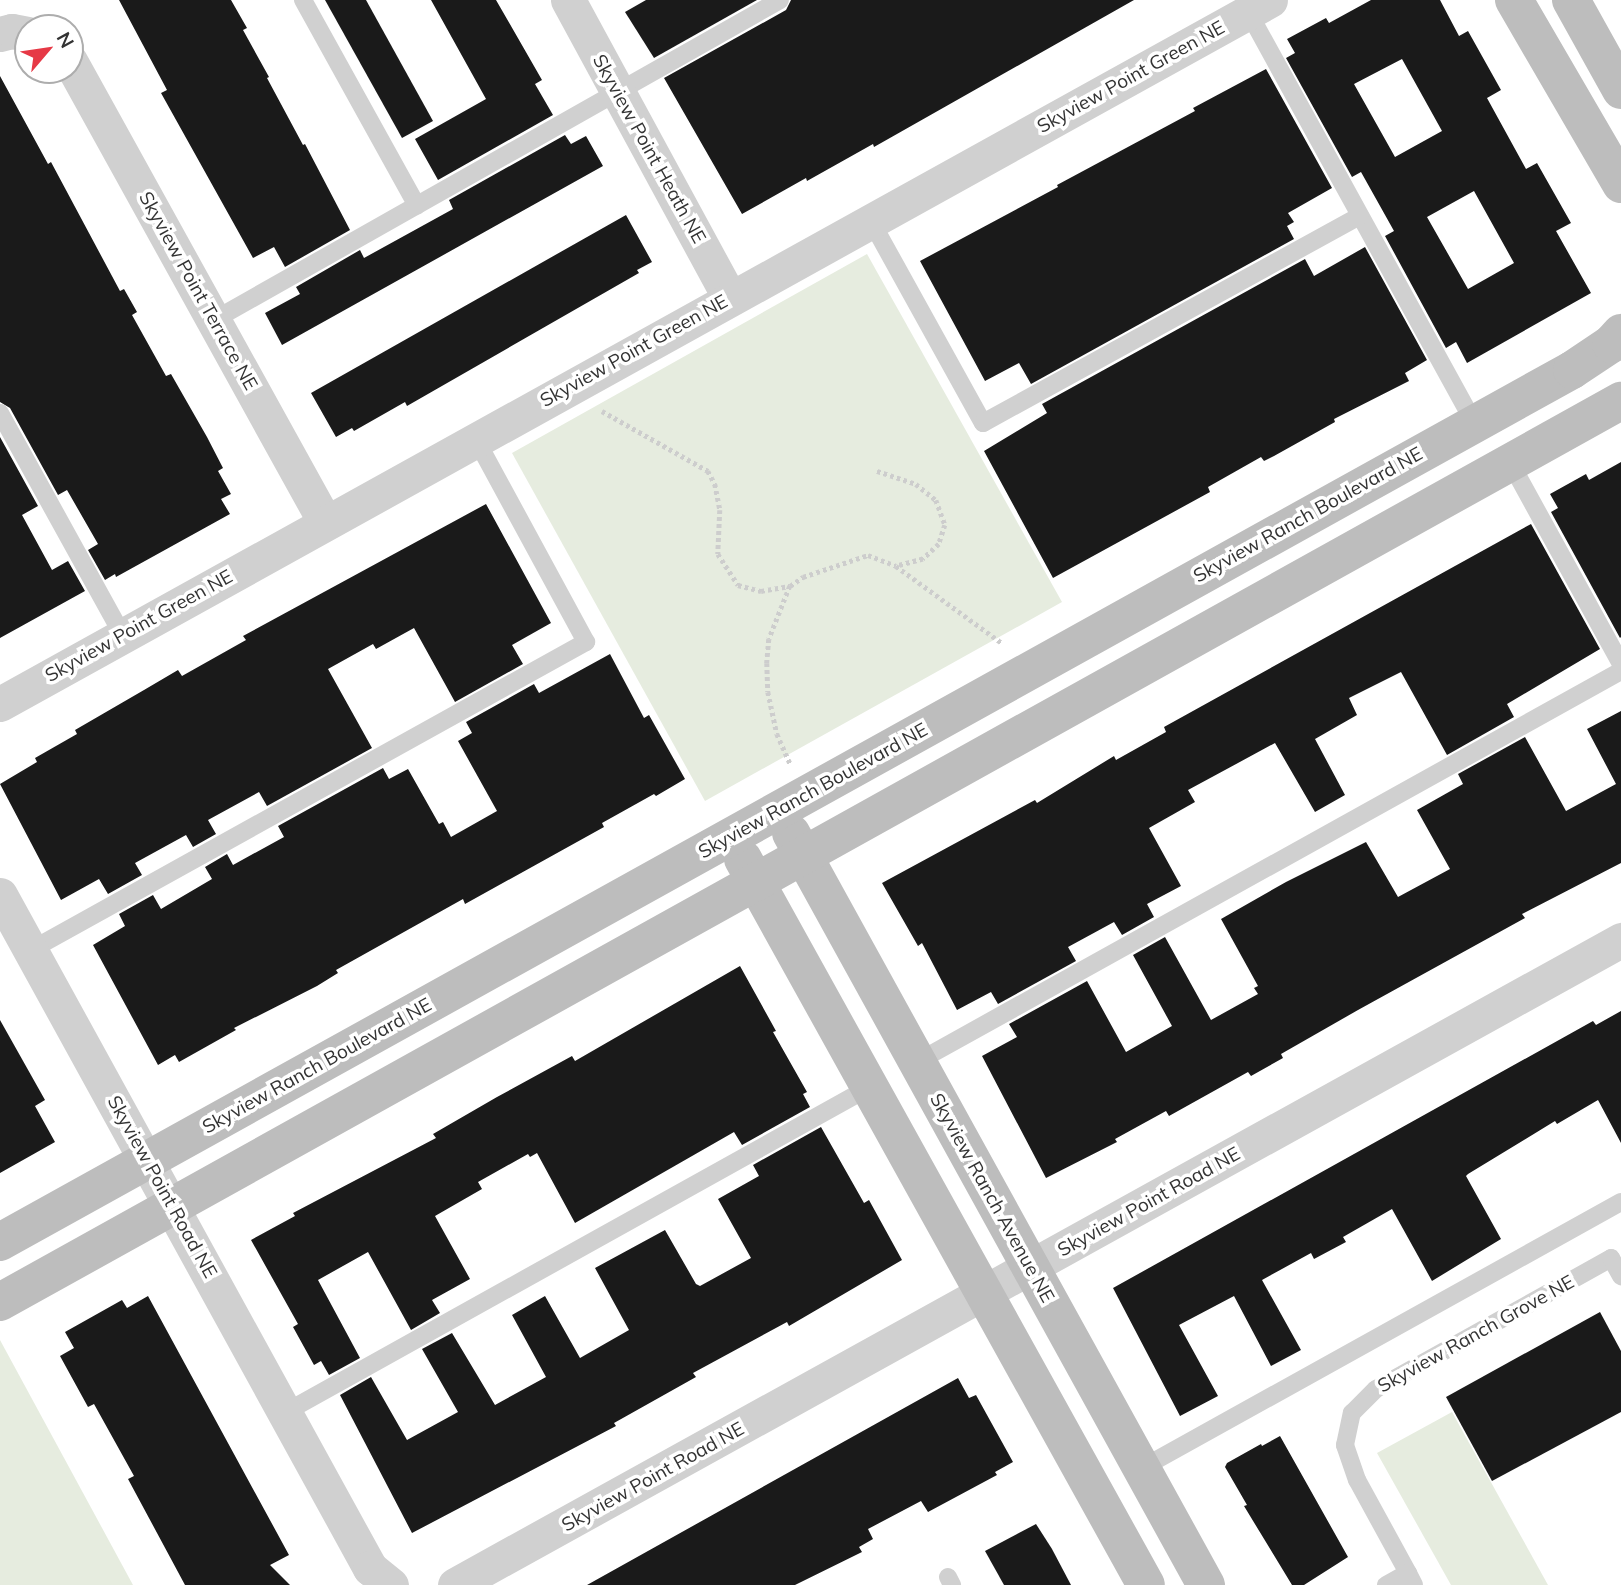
<!DOCTYPE html>
<html>
<head>
<meta charset="utf-8">
<style>
	body { margin:0 }
	#map { position:relative; width:1621px; height:1585px; overflow:hidden; background:#fff; font-family:Mulish,sans-serif }
	div>[style] { position:absolute }
	[style*='--x'] { left:calc(var(--x)*1px); top:calc(var(--y)*1px); width:calc(var(--w)*1px); rotate:calc(var(--a)*1deg) }
	.green>* { inset:0; background:#e6ecdf }
	.building>* { inset:0; background:#1a1a1a }
	.path>* { height:4.5px; margin-top:-2.25px; transform-origin:0; background:repeating-linear-gradient(90deg,#cdcdcd 0 3.5px,transparent 0 7px) }
	.lane>* { height:18px; margin:-9px; padding:0 9px; transform-origin:9px; border-radius:9px; background:#d0d0d0 }
	.street>* { height:35px; margin:-17.5px; padding:0 17.5px; transform-origin:17.5px; border-radius:17.5px; background:#d0d0d0 }
	.secondary>* { height:38px; margin:-19px; padding:0 19px; transform-origin:19px; border-radius:19px; background:#bdbdbd }
	span { translate:-50% -50%; white-space:nowrap; text-align:center; line-height:1.15; -webkit-text-stroke:7px #fff; paint-order:stroke }
	.street-label { font-size:19px; color:#333 }
	.north { position:absolute; left:14px; top:14px; width:70px; height:70px; box-sizing:border-box; background:#fff; border:2px solid #adadad; border-radius:50%; rotate:61deg; font-size:19px; font-weight:700; line-height:28px; text-align:center; color:#333 }
	.north::after { content:''; display:block; margin:auto; width:24px; height:32px; background:#e63946; clip-path:polygon(50% 0,100% 100%,50% 72%,0 100%) }
</style>
</head>
<body>
<div id="map">
	<div class="green">
		<div style="clip-path:polygon(867px 254px,1062px 602px,705px 801px,512px 453px)"></div>
		<div style="clip-path:polygon(0 1340px,133px 1585px,0 1585px)"></div>
		<div style="clip-path:polygon(1452px 1412px,1548px 1585px,1451px 1585px,1377px 1453px)"></div>
	</div>
	<div class="building">
		<div style="clip-path:polygon(119px 0,231px 0,247px 28px,243px 30px,269px 77px,267px 78px,303px 145px,305px 144px,350px 230px,285px 267px,274px 247px,253px 258px,161px 93px,167px 90px)"></div>
		<div style="clip-path:polygon(325px 0,366px 0,433px 121px,402px 138px)"></div>
		<div style="clip-path:polygon(431px 0,496px 0,542px 80px,535px 84px,553px 115px,438px 180px,415px 139px,486px 99px)"></div>
		<div style="clip-path:polygon(646px 0,757px 0,654px 58px,625px 12px)"></div>
		<div style="clip-path:polygon(791px 0,1134px 0,874px 147px,873px 144px,807px 181px,806px 178px,742px 214px,664px 78px,786px 10px)"></div>
		<div style="clip-path:polygon(evenodd,1371px 0,1440px 0,1459px 36px,1468px 31px,1501px 90px,1487px 98px,1526px 169px,1537px 163px,1571px 223px,1556px 231px,1591px 293px,1467px 363px,1456px 342px,1446px 348px,1385px 236px,1394px 231px,1361px 172px,1352px 177px,1286px 58px,1295px 53px,1287px 39px,1326px 18px,1329px 23px,1371px 0,1402px 59px,1442px 131px,1395px 157px,1354px 84px,1402px 59px,1371px 0,1474px 191px,1514px 263px,1468px 289px,1427px 217px,1474px 191px)"></div>
		<div style="clip-path:polygon(1266px 69px,1332px 188px,1288px 213px,1294px 222px,1287px 226px,1294px 239px,1031px 384px,1019px 363px,985px 381px,920px 261px,1058px 187px,1057px 185px,1195px 111px,1193px 108px)"></div>
		<div style="clip-path:polygon(0 76px,48px 164px,51px 162px,120px 291px,124px 289px,137px 312px,132px 315px,166px 376px,171px 374px,207px 437px,223px 468px,218px 471px,231px 494px,221px 499px,230px 514px,116px 577px,115px 574px,105px 580px,88px 550px,98px 544px,67px 490px,58px 495px,10px 408px,0 402px)"></div>
		<div style="clip-path:polygon(565px 135px,571px 144px,586px 136px,603px 166px,282px 345px,265px 313px,300px 294px,296px 287px,360px 250px,364px 258px,453px 209px,449px 200px)"></div>
		<div style="clip-path:polygon(626px 215px,652px 262px,637px 270px,639px 273px,407px 406px,405px 402px,354px 431px,352px 428px,336px 437px,311px 393px)"></div>
		<div style="clip-path:polygon(1365px 247px,1427px 360px,1405px 373px,1409px 381px,1334px 419px,1335px 422px,1274px 456px,1264px 461px,1261px 457px,1208px 487px,1210px 492px,1053px 578px,984px 451px,1047px 413px,1042px 404px,1305px 259px,1314px 276px)"></div>
		<div style="clip-path:polygon(0 437px,38px 506px,22px 515px,52px 570px,68px 561px,85px 591px,0 638px)"></div>
		<div style="clip-path:polygon(1621px 462px,1621px 637px,1620px 638px,1551px 512px,1558px 508px,1550px 494px,1586px 474px,1589px 480px)"></div>
		<div style="clip-path:polygon(486px 504px,551px 623px,512px 645px,523px 664px,455px 702px,414px 628px,376px 649px,373px 644px,328px 669px,372px 748px,267px 806px,259px 792px,208px 820px,216px 834px,193px 847px,186px 835px,135px 863px,142px 875px,108px 894px,99px 879px,61px 900px,0 784px,37px 762px,35px 758px,77px 734px,75px 730px,144px 690px,178px 670px,182px 676px,246px 640px,243px 636px)"></div>
		<div style="clip-path:polygon(1531px 524px,1600px 649px,1507px 704px,1514px 717px,1447px 755px,1401px 672px,1349px 698px,1357px 715px,1315px 739px,1345px 795px,1315px 812px,1275px 743px,1188px 790px,1195px 802px,1149px 828px,1181px 886px,1147px 904px,1154px 917px,1122px 935px,1114px 922px,1068px 947px,1076px 961px,998px 1004px,991px 992px,957px 1010px,922px 943px,918px 946px,882px 883px,1035px 800px,1037px 803px,1114px 756px,1116px 760px,1166px 732px,1164px 727px)"></div>
		<div style="clip-path:polygon(610px 654px,644px 718px,649px 715px,685px 779px,656px 796px,654px 794px,602px 823px,604px 827px,465px 904px,463px 899px,336px 970px,338px 973px,317px 986px,234px 1028px,236px 1030px,179px 1062px,175px 1055px,158px 1065px,93px 945px,125px 926px,119px 914px,153px 895px,161px 909px,212px 879px,205px 867px,227px 854px,233px 865px,284px 837px,278px 826px,383px 768px,389px 779px,408px 769px,439px 824px,443px 822px,451px 837px,497px 811px,458px 741px,472px 733px,466px 722px,534px 684px,539px 693px)"></div>
		<div style="clip-path:polygon(1621px 711px,1621px 863px,1522px 914px,1525px 918px,1358px 1010px,1281px 1054px,1283px 1058px,1251px 1076px,1248px 1072px,1169px 1116px,1166px 1111px,1115px 1139px,1117px 1142px,1046px 1178px,982px 1056px,1017px 1037px,1009px 1024px,1087px 981px,1126px 1052px,1172px 1026px,1133px 955px,1165px 937px,1211px 1020px,1258px 994px,1254px 988px,1258px 986px,1221px 919px,1286px 882px,1366px 842px,1398px 897px,1450px 869px,1417px 810px,1463px 784px,1458px 774px,1525px 737px,1566px 811px,1616px 784px,1587px 729px)"></div>
		<div style="clip-path:polygon(740px 966px,776px 1031px,773px 1032px,807px 1092px,803px 1094px,810px 1107px,742px 1145px,734px 1132px,575px 1223px,537px 1153px,530px 1157px,528px 1154px,478px 1182px,482px 1189px,435px 1216px,470px 1279px,432px 1300px,440px 1313px,411px 1330px,368px 1252px,318px 1280px,360px 1358px,329px 1375px,321px 1361px,314px 1365px,293px 1327px,298px 1324px,251px 1240px,295px 1216px,293px 1213px,436px 1138px,433px 1134px,497px 1097px,572px 1056px,575px 1061px)"></div>
		<div style="clip-path:polygon(1621px 1011px,1621px 1143px,1598px 1100px,1557px 1124px,1555px 1121px,1468px 1174px,1466px 1176px,1501px 1239px,1432px 1281px,1392px 1209px,1343px 1237px,1346px 1242px,1314px 1259px,1311px 1253px,1262px 1280px,1301px 1350px,1271px 1366px,1234px 1296px,1179px 1325px,1218px 1396px,1180px 1416px,1113px 1288px,1593px 1021px,1596px 1025px)"></div>
		<div style="clip-path:polygon(0 1020px,45px 1100px,35px 1106px,55px 1142px,0 1173px)"></div>
		<div style="clip-path:polygon(821px 1127px,864px 1203px,869px 1200px,902px 1260px,789px 1326px,787px 1322px,693px 1373px,696px 1377px,614px 1423px,616px 1426px,412px 1533px,340px 1395px,371px 1377px,407px 1440px,458px 1412px,422px 1349px,452px 1333px,495px 1405px,546px 1377px,512px 1315px,545px 1296px,580px 1358px,629px 1330px,595px 1268px,665px 1230px,696px 1284px,700px 1286px,751px 1258px,718px 1199px,759px 1176px,753px 1165px)"></div>
		<div style="clip-path:polygon(148px 1296px,289px 1555px,270px 1565px,290px 1585px,185px 1585px,128px 1479px,134px 1476px,94px 1404px,88px 1407px,60px 1356px,74px 1348px,65px 1332px,122px 1300px,127px 1308px)"></div>
		<div style="clip-path:polygon(1600px 1312px,1621px 1351px,1621px 1412px,1492px 1481px,1446px 1397px)"></div>
		<div style="clip-path:polygon(958px 1378px,969px 1398px,976px 1395px,1013px 1462px,995px 1472px,997px 1475px,928px 1512px,921px 1501px,868px 1529px,873px 1539px,859px 1547px,862px 1552px,795px 1585px,587px 1585px)"></div>
		<div style="clip-path:polygon(1280px 1436px,1348px 1557px,1304px 1585px,1292px 1585px,1244px 1506px,1247px 1505px,1225px 1467px,1227px 1463px,1261px 1444px,1262px 1446px)"></div>
		<div style="clip-path:polygon(1036px 1524px,1052px 1549px,1071px 1585px,1004px 1585px,985px 1551px)"></div>
	</div>
	<div class="path">
		<div style="--x:602;--y:411;--w:122;--a:29.5"></div>
		<div style="--x:708;--y:471;--w:15;--a:62"></div>
		<div style="--x:715;--y:484;--w:26;--a:79"></div>
		<div style="--x:720;--y:510;--w:44;--a:92.6"></div>
		<div style="--x:718;--y:554;--w:37;--a:57"></div>
		<div style="--x:738;--y:585;--w:24;--a:15"></div>
		<div style="--x:761;--y:591;--w:29;--a:-10"></div>
		<div style="--x:790;--y:586;--w:16;--a:-35"></div>
		<div style="--x:803;--y:577;--w:69;--a:-18.7"></div>
		<div style="--x:868;--y:555;--w:30;--a:21"></div>
		<div style="--x:896;--y:566;--w:131;--a:36"></div>
		<div style="--x:877;--y:471;--w:41;--a:18.4"></div>
		<div style="--x:916;--y:484;--w:26;--a:39"></div>
		<div style="--x:936;--y:500;--w:27;--a:70"></div>
		<div style="--x:945;--y:525;--w:20;--a:108"></div>
		<div style="--x:939;--y:544;--w:22;--a:137"></div>
		<div style="--x:923;--y:559;--w:27;--a:165"></div>
		<div style="--x:790;--y:586;--w:57;--a:111.6"></div>
		<div style="--x:769;--y:639;--w:24;--a:95"></div>
		<div style="--x:767;--y:663;--w:29;--a:88"></div>
		<div style="--x:768;--y:692;--w:43;--a:77.9"></div>
		<div style="--x:777;--y:734;--w:32;--a:66"></div>
	</div>
	<div class="lane">
		<div style="--x:303;--y:0;--w:235;--a:61"></div>
		<div style="--x:1245;--y:6;--w:475;--a:61.2"></div>
		<div style="--x:871;--y:221;--w:231;--a:61"></div>
		<div style="--x:983;--y:423;--w:430;--a:-28.8"></div>
		<div style="--x:214;--y:320;--w:650;--a:-29.48"></div>
		<div style="--x:0;--y:413;--w:255;--a:61.1"></div>
		<div style="--x:1510;--y:462;--w:230;--a:61.2"></div>
		<div style="--x:31;--y:950;--w:635;--a:-29.03"></div>
		<div style="--x:586;--y:642;--w:231;--a:-118.5"></div>
		<div style="--x:917;--y:1062;--w:805;--a:-29.05"></div>
		<div style="--x:286;--y:1412;--w:668;--a:-29.1"></div>
		<div style="--x:1142;--y:1468;--w:548;--a:-29.04"></div>
		<div style="--x:1408;--y:1573;--w:106;--a:-118.7"></div>
		<div style="--x:1357;--y:1480;--w:37;--a:-109"></div>
		<div style="--x:1345;--y:1445;--w:33;--a:-78"></div>
		<div style="--x:1352;--y:1413;--w:34;--a:-45"></div>
		<div style="--x:1376;--y:1389;--w:269;--a:-29.1"></div>
		<div style="--x:1611;--y:1258;--w:21;--a:61"></div>
		<div style="--x:948;--y:1577;--w:9;--a:63"></div>
		<div style="--x:1386;--y:1585;--w:25;--a:-29"></div>
		<div style="--x:1408;--y:1573;--w:13;--a:63"></div>
	</div>
	<div class="street">
		<div style="--x:568;--y:0;--w:339;--a:61.5"></div>
		<div style="--x:0;--y:34;--w:12;--a:-14"></div>
		<div style="--x:12;--y:31;--w:16;--a:11"></div>
		<div style="--x:70;--y:61;--w:527;--a:61.05"></div>
		<div style="--x:0;--y:704;--w:1452;--a:-29"></div>
		<div style="--x:0;--y:895;--w:768;--a:61.2"></div>
		<div style="--x:370;--y:1568;--w:27;--a:39"></div>
		<div style="--x:455;--y:1585;--w:1333;--a:-28.95"></div>
	</div>
	<div class="secondary">
		<div style="--x:1514;--y:0;--w:213;--a:59.8"></div>
		<div style="--x:1571;--y:0;--w:103;--a:60.9"></div>
		<div style="--x:791;--y:833;--w:859;--a:61.11"></div>
		<div style="--x:743;--y:859;--w:830;--a:60.97"></div>
		<div style="--x:0;--y:1242;--w:1798;--a:-29.02"></div>
		<div style="--x:1572;--y:370;--w:47;--a:-33.7"></div>
		<div style="--x:1611;--y:344;--w:15;--a:-48"></div>
		<div style="--x:0;--y:1302;--w:1855;--a:-29.07"></div>
	</div>
	<div class="street-label">
		<span style="left:1131px;top:77px;rotate:-29deg">Skyview Point Green NE</span>
		<span style="left:649px;top:149px;rotate:61deg">Skyview Point Heath NE</span>
		<span style="left:198px;top:291px;rotate:61deg">Skyview Point Terrace NE</span>
		<span style="left:634px;top:351px;rotate:-29deg">Skyview Point Green NE</span>
		<span style="left:1308px;top:515px;rotate:-29deg">Skyview Ranch Boulevard NE</span>
		<span style="left:139px;top:626px;rotate:-29deg">Skyview Point Green NE</span>
		<span style="left:813px;top:791px;rotate:-29deg">Skyview Ranch Boulevard NE</span>
		<span style="left:317px;top:1066px;rotate:-29deg">Skyview Ranch Boulevard NE</span>
		<span style="left:162px;top:1187px;rotate:61deg">Skyview Point Road NE</span>
		<span style="left:992px;top:1198px;rotate:61deg">Skyview Ranch Avenue NE</span>
		<span style="left:1149px;top:1202px;rotate:-29deg">Skyview Point Road NE</span>
		<span style="left:1476px;top:1334px;rotate:-29deg">Skyview Ranch Grove NE</span>
		<span style="left:653px;top:1477px;rotate:-29deg">Skyview Point Road NE</span>
	</div>
	<div class="north">N</div>
</div>
</body>
</html>
